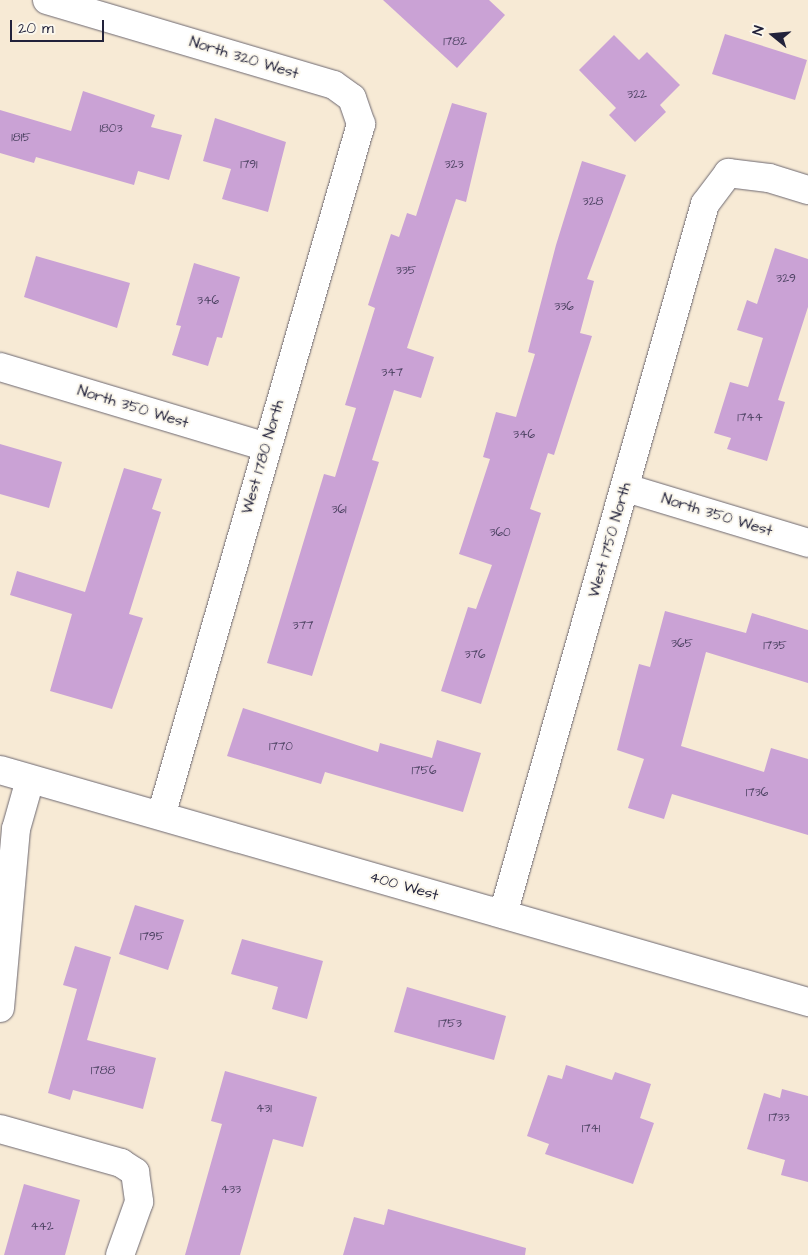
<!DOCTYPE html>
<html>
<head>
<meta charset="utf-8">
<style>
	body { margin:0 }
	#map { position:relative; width:808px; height:1255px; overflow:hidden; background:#f7ead5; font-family:"Architects Daughter",sans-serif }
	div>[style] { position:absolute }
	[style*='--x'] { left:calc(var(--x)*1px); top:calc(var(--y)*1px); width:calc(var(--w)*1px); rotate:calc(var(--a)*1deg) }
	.building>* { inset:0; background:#caa2d5 }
	.roads { filter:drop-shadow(0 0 1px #6d6871) drop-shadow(0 0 1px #6d6871) }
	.minor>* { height:28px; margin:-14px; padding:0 14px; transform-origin:14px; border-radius:14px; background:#fff }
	span { translate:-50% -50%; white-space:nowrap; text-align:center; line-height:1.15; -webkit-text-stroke:4px #fbf7ec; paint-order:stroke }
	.number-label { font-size:12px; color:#4c4262 }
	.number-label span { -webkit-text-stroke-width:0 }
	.street-label { font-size:15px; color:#22223b }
	.north { position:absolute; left:748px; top:10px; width:50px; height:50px; -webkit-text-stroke:4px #fbf7ec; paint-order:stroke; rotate:287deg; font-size:14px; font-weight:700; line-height:20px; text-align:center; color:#22223b }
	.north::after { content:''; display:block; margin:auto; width:18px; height:22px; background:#22223b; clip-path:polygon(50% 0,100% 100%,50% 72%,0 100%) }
	.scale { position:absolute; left:10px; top:20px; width:94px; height:22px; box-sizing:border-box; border:2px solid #22223b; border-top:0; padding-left:6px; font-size:15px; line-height:18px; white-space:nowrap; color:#22223b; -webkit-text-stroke:4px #fbf7ec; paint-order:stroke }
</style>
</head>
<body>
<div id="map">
	<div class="building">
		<div style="clip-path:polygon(383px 0,489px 0,505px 15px,457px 68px)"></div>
		<div style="clip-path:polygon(725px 34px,807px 60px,795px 100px,712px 74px)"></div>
		<div style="clip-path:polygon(614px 35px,639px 60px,647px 52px,680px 85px,660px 105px,666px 112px,635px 142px,609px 115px,616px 108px,579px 70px)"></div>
		<div style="clip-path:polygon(83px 91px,155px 115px,151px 127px,182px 135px,169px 180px,138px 171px,134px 185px,36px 157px,34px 163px,0 153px,0 110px,71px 131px)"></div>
		<div style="clip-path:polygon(452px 103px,487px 113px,466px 202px,456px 199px,407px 348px,434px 357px,421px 398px,394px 390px,372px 460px,379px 462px,312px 676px,267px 663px,324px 474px,335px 477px,356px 408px,345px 405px,375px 308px,368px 305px,391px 234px,399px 237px,407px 213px,416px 216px)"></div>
		<div style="clip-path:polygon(215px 118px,286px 142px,268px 212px,222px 199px,231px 169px,203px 161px)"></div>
		<div style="clip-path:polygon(582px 161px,626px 175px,587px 279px,594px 281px,580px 333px,592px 336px,554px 455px,548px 453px,530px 509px,541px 513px,481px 704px,441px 691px,468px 607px,476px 609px,492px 565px,459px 554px,490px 459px,483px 457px,496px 412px,516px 417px,535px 354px,528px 352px,556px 245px)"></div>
		<div style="clip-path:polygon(775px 248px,808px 259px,808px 307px,778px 400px,785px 402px,767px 461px,727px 449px,731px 438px,714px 433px,730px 382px,748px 387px,763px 338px,737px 330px,747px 300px,757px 304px)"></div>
		<div style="clip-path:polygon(36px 256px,130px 283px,117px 328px,24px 297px)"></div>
		<div style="clip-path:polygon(194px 263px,240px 277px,222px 338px,217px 337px,208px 366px,172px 355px,181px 326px,176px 325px)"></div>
		<div style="clip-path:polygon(0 444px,62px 462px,49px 508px,0 494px)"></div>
		<div style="clip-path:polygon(124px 468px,162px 479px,152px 509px,161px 512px,129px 614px,143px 618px,112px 709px,50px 691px,72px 614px,10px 595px,17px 571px,85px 592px)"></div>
		<div style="clip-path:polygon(665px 611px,746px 633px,752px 613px,808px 630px,808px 683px,706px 652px,681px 746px,764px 772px,771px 748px,808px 759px,808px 835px,672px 794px,664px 819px,628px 808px,644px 759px,617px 750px,639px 664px,650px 667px)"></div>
		<div style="clip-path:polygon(243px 708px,378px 752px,380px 743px,432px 758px,437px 740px,481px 753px,463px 812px,325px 772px,321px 784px,227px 756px)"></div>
		<div style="clip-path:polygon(135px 905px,184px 920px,168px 970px,119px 954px)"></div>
		<div style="clip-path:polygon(242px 939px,323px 961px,307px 1019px,272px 1009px,278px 987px,231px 974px)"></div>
		<div style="clip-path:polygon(75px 946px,111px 957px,87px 1040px,156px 1058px,143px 1109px,73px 1090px,70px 1100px,48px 1093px,77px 989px,63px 985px)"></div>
		<div style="clip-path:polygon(407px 987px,506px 1016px,494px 1060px,394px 1032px)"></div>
		<div style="clip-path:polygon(566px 1065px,612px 1080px,615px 1072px,651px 1084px,640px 1118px,654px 1123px,633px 1184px,545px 1154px,549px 1144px,527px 1136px,548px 1075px,562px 1079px)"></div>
		<div style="clip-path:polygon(225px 1071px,317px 1097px,303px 1147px,273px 1139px,240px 1255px,185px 1255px,222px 1124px,211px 1121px)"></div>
		<div style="clip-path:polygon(782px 1089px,808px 1096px,808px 1182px,781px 1175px,785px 1160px,747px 1149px,764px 1093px,780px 1098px)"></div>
		<div style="clip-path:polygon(24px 1184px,80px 1200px,65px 1255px,4px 1255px)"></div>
		<div style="clip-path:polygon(388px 1209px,526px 1248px,525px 1255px,343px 1255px,354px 1217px,384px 1225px)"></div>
	</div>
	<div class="roads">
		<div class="minor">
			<div style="--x:47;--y:0;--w:299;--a:16.5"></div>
			<div style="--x:334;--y:85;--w:22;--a:36"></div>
			<div style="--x:352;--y:98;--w:28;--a:71"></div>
			<div style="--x:361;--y:124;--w:720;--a:106.12"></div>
			<div style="--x:0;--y:367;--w:278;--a:16.7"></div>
			<div style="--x:626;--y:488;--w:190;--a:16.8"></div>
			<div style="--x:0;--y:770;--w:841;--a:16.02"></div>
			<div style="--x:503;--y:914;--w:738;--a:-74.12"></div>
			<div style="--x:705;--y:204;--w:39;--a:-53"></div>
			<div style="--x:728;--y:173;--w:41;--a:7"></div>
			<div style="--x:769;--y:178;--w:41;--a:17.1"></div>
			<div style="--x:0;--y:1008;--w:180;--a:-84.9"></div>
			<div style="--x:16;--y:829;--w:51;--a:-74.1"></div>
			<div style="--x:0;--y:1129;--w:126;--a:15.7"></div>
			<div style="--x:121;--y:1163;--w:17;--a:33"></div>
			<div style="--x:135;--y:1172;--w:30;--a:82"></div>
			<div style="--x:139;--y:1202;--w:56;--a:109.7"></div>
		</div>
	</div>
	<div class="number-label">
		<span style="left:455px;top:42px">1782</span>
		<span style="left:637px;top:95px">322</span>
		<span style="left:111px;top:129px">1803</span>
		<span style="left:21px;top:138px">1815</span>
		<span style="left:249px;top:165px">1791</span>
		<span style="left:454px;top:165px">323</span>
		<span style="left:593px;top:202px">328</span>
		<span style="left:406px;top:271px">335</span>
		<span style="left:786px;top:279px">329</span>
		<span style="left:208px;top:301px">346</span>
		<span style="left:564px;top:307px">336</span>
		<span style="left:392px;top:373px">347</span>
		<span style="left:750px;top:418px">1744</span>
		<span style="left:524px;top:435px">346</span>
		<span style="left:339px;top:510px">361</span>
		<span style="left:500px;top:533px">360</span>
		<span style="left:303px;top:626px">377</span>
		<span style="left:682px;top:644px">365</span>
		<span style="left:775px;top:646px">1735</span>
		<span style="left:475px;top:655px">376</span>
		<span style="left:281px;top:747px">1770</span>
		<span style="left:424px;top:771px">1756</span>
		<span style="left:757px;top:793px">1736</span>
		<span style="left:152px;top:937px">1795</span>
		<span style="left:450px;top:1024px">1753</span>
		<span style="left:103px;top:1071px">1788</span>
		<span style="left:264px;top:1109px">431</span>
		<span style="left:779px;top:1118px">1733</span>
		<span style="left:591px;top:1129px">1741</span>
		<span style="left:231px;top:1190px">433</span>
		<span style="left:42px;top:1227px">442</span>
	</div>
	<div class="street-label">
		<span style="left:244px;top:58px;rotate:17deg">North 320 West</span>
		<span style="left:133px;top:407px;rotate:17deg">North 350 West</span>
		<span style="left:263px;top:457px;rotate:-74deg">West 1780 North</span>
		<span style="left:717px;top:515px;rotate:17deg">North 350 West</span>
		<span style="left:610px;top:540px;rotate:-74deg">West 1750 North</span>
		<span style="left:404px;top:886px;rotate:16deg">400 West</span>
	</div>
	<div class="north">N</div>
	<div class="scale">20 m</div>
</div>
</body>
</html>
